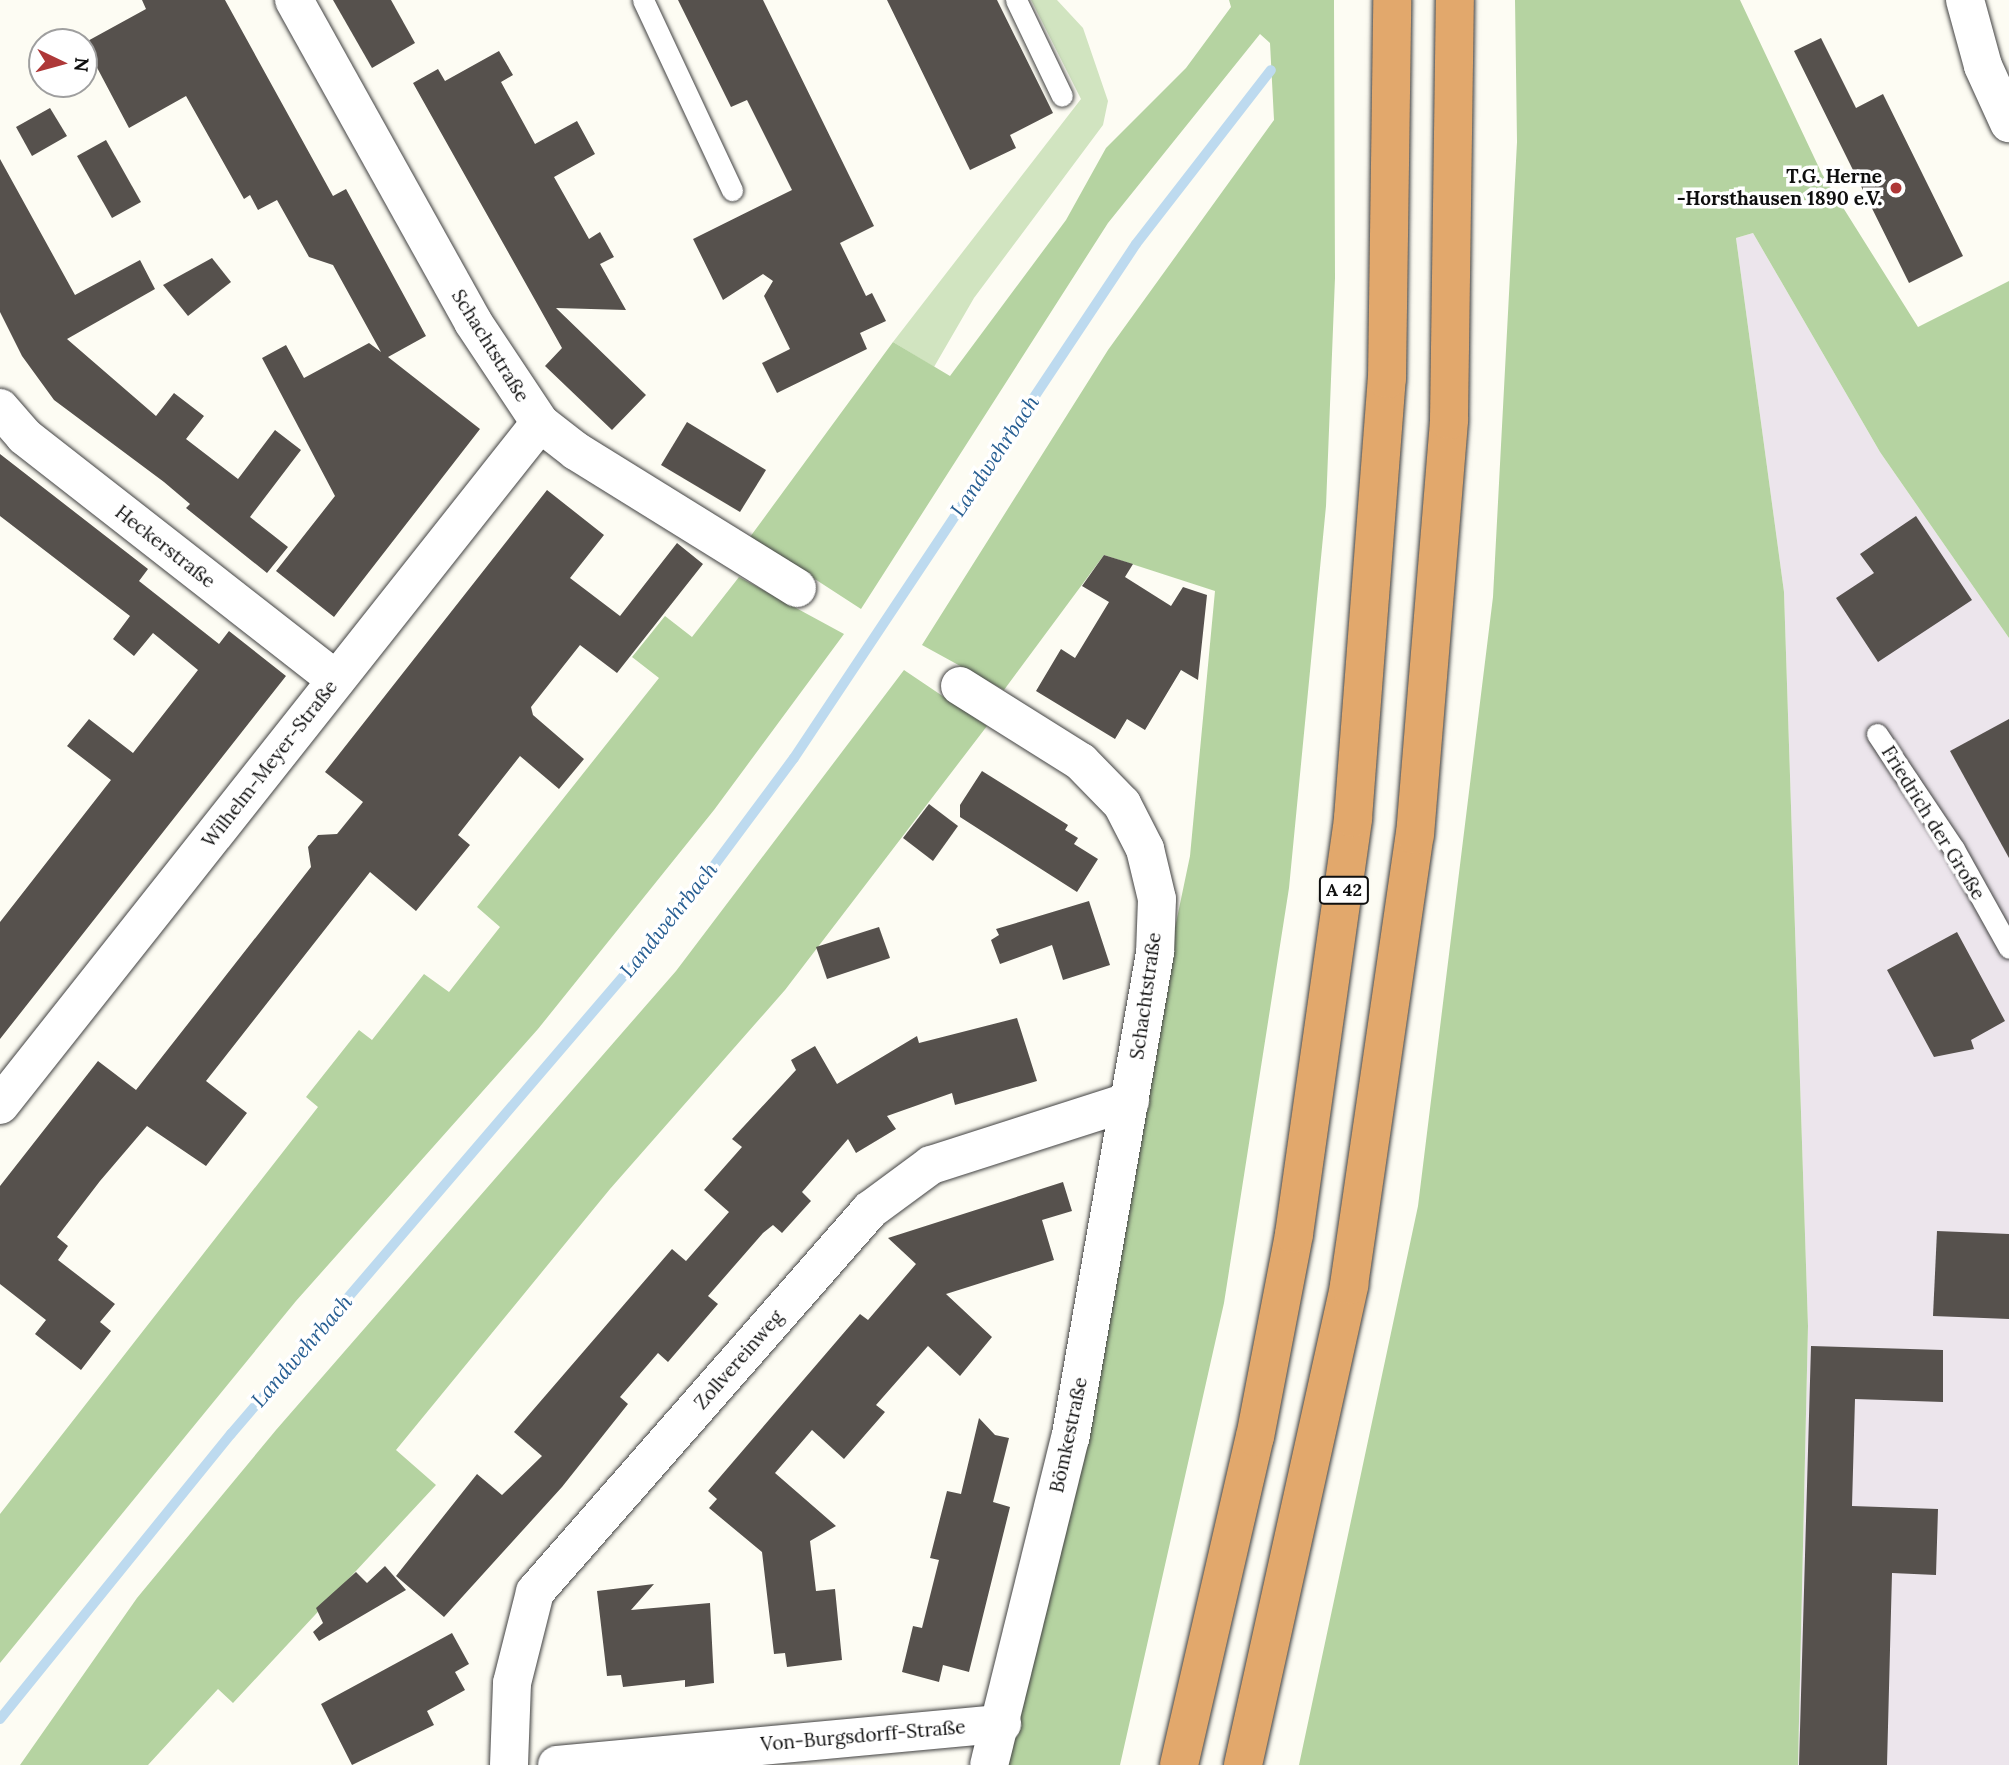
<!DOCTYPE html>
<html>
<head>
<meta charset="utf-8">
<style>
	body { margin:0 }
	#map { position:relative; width:2009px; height:1765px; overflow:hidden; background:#fdfcf3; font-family:Lora,serif }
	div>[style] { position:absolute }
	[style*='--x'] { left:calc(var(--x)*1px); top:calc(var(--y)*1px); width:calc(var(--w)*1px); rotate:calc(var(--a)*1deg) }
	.industrial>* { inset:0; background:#ece5ec }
	.green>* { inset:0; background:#d1e4c0 }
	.forest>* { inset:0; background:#b5d3a1 }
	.stream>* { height:10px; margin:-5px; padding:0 5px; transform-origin:5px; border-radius:5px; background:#bddaef }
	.building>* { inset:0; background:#56514d }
	.roads { filter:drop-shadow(0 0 2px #424242) drop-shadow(0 0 2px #424242) }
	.lane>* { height:21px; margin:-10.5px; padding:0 10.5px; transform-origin:10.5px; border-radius:10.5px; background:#fff }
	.street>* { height:38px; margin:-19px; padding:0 19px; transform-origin:19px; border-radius:19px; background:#fff }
	.highway>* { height:38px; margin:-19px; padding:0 19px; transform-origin:19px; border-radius:19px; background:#e2a86c }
	.dots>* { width:19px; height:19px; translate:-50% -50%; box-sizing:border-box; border:4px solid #fff; border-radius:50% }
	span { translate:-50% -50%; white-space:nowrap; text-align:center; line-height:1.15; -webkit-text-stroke:7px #fff; paint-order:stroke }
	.shield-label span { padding:2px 5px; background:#fff; border:2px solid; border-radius:5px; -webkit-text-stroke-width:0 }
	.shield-label { font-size:18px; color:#0f0f0f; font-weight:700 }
	.poi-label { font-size:19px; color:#0f0f0f; font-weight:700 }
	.right { translate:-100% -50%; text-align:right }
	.street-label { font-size:19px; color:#0f0f0f }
	.water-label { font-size:21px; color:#275e92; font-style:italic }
	.north { position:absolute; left:28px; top:28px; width:70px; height:70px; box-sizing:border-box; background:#fff; border:2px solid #9f9f9f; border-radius:50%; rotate:95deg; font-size:19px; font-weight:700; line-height:28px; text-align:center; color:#0f0f0f }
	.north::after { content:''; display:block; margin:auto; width:24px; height:32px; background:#ae3838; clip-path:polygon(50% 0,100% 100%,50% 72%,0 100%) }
</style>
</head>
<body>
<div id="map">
	<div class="industrial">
		<div style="clip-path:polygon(1753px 233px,1880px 452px,2009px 638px,2009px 1765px,1798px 1765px,1808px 1326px,1784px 592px,1736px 238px)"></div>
	</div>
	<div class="green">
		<div style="clip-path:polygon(1031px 0,1057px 0,1083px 28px,1108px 101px,1103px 125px,974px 298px,934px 367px,893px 342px,1081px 99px)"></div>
	</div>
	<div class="forest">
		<div style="clip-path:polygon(1229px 0,1334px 0,1335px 278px,1326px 506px,1289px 888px,1224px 1303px,1120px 1765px,1000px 1765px,1190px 856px,1215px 591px,1104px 555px,1004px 690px,922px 645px,1108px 350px,1274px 120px,1270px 43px,1260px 34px,1108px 223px,861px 609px,750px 537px,893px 342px,950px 376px,1066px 220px,1106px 148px,1186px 68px,1231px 7px)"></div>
		<div style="clip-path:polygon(1515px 0,1740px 0,1822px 174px,1918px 327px,2009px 281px,2009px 638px,1880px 452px,1753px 233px,1736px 238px,1784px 592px,1808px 1326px,1798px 1765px,1299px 1765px,1418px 1206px,1493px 597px,1517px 142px)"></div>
		<div style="clip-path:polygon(739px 577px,844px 634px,714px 810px,538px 1029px,296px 1301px,0 1663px,0 1514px,318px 1107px,306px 1097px,359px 1030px,372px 1040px,424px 974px,449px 992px,500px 927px,477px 907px,659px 678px,632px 657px,665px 616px,692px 637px)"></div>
		<div style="clip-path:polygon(904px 670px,987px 726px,785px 990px,610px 1189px,396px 1450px,436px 1485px,233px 1703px,218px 1689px,148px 1765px,20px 1765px,137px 1598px,276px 1430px,676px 971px)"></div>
	</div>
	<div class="stream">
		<div style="--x:0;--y:1719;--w:367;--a:-51"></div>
		<div style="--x:231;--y:1434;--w:701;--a:-49.4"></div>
		<div style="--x:687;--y:902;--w:179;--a:-53.4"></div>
		<div style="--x:794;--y:758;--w:617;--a:-56.36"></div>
		<div style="--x:1136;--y:244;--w:220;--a:-52.2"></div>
	</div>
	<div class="building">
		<div style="clip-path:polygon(142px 0,225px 0,333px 196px,346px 189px,426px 336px,388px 357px,480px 429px,334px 617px,276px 571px,335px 496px,262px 358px,286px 345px,304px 378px,369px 343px,381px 352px,333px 265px,309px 257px,277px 200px,258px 210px,250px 195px,244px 199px,186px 96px,129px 128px,84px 43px,146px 9px)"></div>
		<div style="clip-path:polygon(333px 0,391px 0,415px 43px,372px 68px)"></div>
		<div style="clip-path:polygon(678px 0,763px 0,874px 226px,840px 243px,866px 296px,872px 293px,886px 321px,860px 333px,867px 349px,777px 393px,762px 363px,790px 349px,764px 296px,773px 281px,763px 274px,723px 300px,693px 239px,792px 190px,747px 100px,731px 107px)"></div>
		<div style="clip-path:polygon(887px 0,997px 0,1053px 113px,1010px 135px,1016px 148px,970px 170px)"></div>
		<div style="clip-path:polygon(1821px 38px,1856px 108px,1883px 94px,1963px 256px,1909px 283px,1794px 51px)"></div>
		<div style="clip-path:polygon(499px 51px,513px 75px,501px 82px,535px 144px,577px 121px,595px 154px,554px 177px,589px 239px,600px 232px,614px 257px,600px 264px,626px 310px,556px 308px,646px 395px,612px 430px,545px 366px,562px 348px,413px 83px,438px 69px,445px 81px)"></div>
		<div style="clip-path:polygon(50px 108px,67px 136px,32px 156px,16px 127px)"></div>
		<div style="clip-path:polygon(106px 140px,141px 202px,112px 218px,77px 156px)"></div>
		<div style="clip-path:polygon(0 159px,75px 295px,140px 260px,155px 289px,67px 339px,156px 416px,174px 393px,204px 416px,186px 439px,238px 479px,275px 430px,301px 450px,250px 517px,288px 547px,267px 573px,186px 508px,190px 504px,164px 482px,54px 400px,22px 356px,0 312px)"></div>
		<div style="clip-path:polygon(212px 258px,231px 282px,188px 316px,163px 285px)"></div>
		<div style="clip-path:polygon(687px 422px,766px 470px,740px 512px,661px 465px)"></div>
		<div style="clip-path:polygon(0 454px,148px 569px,139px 581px,219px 644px,229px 631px,286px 676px,0 1039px,0 922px,111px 780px,67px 746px,89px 719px,133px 753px,198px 670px,153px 633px,134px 656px,113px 639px,130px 616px,0 516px)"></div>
		<div style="clip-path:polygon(547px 490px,604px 535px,570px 578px,620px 616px,677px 543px,703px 564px,617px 673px,580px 645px,531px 707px,533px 715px,584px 759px,559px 789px,520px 756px,458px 835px,470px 845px,416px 911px,370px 872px,206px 1081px,247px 1113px,206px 1166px,147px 1126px,100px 1181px,57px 1237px,68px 1246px,58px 1260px,115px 1304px,100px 1322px,111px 1331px,81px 1370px,35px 1334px,46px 1320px,0 1284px,0 1186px,98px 1061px,136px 1090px,311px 867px,308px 847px,318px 835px,337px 834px,363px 802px,325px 772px)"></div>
		<div style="clip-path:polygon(1916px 516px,1972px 600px,1878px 662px,1836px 598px,1874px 573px,1860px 554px)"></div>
		<div style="clip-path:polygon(1104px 555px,1133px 564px,1125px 577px,1171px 606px,1183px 587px,1207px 595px,1198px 680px,1181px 670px,1145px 730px,1127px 719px,1115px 739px,1036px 691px,1061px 649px,1075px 658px,1109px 602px,1082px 586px)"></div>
		<div style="clip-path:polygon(2009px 719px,2009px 858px,1950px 751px)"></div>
		<div style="clip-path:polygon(982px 771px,1068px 825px,1065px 830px,1078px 838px,1074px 844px,1098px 859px,1077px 892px,960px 817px,960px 805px)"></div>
		<div style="clip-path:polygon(929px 804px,958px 826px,933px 861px,903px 838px)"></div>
		<div style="clip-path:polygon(1089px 901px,1110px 965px,1063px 980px,1052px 945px,1000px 964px,991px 940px,999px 935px,996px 929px)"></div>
		<div style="clip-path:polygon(879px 927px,890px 958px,827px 979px,816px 947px)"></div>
		<div style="clip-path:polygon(1957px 932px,2005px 1021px,1971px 1040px,1974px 1049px,1934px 1057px,1887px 970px)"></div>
		<div style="clip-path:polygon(1017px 1018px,1037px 1081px,955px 1105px,952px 1093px,887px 1116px,896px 1129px,856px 1153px,848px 1139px,802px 1192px,811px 1201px,782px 1233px,773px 1225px,763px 1233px,708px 1296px,718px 1304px,668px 1362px,658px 1353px,620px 1397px,628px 1404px,562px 1487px,444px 1617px,396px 1576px,477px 1474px,502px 1495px,542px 1456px,514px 1432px,672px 1249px,686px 1261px,729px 1212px,704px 1190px,742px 1147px,732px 1139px,796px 1070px,791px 1060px,815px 1046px,837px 1084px,917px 1036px,919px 1043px)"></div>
		<div style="clip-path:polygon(1063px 1182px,1072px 1211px,1042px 1220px,1054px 1260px,946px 1294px,992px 1337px,960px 1376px,928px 1346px,876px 1405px,885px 1412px,844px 1459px,812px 1430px,775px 1473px,836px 1526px,810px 1541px,816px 1591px,835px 1589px,842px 1660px,787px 1667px,785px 1653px,774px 1654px,762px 1552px,709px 1508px,717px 1499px,708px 1491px,860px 1314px,868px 1320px,916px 1264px,888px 1238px)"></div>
		<div style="clip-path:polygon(1937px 1231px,2009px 1234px,2009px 1319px,1933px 1316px)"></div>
		<div style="clip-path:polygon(1811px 1346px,1943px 1350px,1943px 1402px,1855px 1399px,1852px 1506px,1938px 1509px,1936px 1575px,1892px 1573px,1887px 1765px,1799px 1765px)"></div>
		<div style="clip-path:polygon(979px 1418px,995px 1435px,1009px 1438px,993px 1502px,1010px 1507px,969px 1672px,943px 1665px,939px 1682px,902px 1672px,913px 1626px,922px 1628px,939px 1560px,930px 1558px,947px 1491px,961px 1494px)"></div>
		<div style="clip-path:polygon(385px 1566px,406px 1590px,319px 1641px,313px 1632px,323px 1623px,316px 1608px,356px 1572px,367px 1583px)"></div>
		<div style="clip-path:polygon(654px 1584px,631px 1610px,710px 1603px,714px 1683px,685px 1687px,685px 1680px,623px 1687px,621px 1675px,607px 1676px,597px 1591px)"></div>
		<div style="clip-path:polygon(452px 1633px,469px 1664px,455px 1672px,465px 1690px,427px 1711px,434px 1725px,352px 1765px,321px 1704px)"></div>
	</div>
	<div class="roads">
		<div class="lane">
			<div style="--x:643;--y:0;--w:210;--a:64.9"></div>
			<div style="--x:1016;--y:0;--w:106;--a:64.4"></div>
			<div style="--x:1877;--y:734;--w:138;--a:56.2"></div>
			<div style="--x:1954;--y:849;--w:113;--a:60.9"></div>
		</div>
		<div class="street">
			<div style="--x:294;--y:0;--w:368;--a:60.9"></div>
			<div style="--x:473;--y:322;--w:121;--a:56.4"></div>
			<div style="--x:540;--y:423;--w:46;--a:37.9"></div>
			<div style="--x:576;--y:451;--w:260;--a:31.8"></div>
			<div style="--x:1965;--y:0;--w:68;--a:74.7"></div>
			<div style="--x:1983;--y:66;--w:63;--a:65.5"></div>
			<div style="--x:0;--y:408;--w:37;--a:49"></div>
			<div style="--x:24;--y:436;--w:396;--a:38"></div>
			<div style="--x:960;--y:686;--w:143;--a:32.1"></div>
			<div style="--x:1081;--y:762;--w:59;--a:45.7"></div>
			<div style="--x:1122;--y:804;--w:51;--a:62.9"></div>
			<div style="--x:1145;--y:849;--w:51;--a:76.5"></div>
			<div style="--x:1157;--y:899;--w:54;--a:92.1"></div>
			<div style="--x:1155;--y:953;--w:492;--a:99.9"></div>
			<div style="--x:1070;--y:1438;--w:337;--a:103.9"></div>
			<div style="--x:0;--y:1105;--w:870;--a:-51.63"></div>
			<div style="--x:509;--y:1765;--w:82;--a:-87.9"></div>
			<div style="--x:512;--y:1683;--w:94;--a:-75.8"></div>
			<div style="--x:535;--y:1592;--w:508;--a:-48.75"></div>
			<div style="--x:870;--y:1210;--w:76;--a:-36.4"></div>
			<div style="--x:931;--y:1165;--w:209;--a:-17.8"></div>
			<div style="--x:557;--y:1765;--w:447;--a:-5.3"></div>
		</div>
		<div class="highway">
			<div style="--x:1179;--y:1765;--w:337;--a:-77"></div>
			<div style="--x:1255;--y:1437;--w:207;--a:-79.1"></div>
			<div style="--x:1294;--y:1234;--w:420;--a:-81.9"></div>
			<div style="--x:1353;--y:818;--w:440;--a:-85.6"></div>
			<div style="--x:1387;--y:379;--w:379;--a:-89.2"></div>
			<div style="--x:1243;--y:1765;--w:492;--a:-77.5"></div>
			<div style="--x:1349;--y:1285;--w:455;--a:-81.7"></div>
			<div style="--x:1415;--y:835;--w:416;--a:-85.3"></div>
			<div style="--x:1449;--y:420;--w:420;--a:-89.2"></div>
		</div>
	</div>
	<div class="dots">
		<div style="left:1896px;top:188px;background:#ae3838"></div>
	</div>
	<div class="shield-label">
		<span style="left:1344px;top:890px">A 42</span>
	</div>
	<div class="poi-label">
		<span class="right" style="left:1882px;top:188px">T.G. Herne<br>-Horsthausen 1890 e.V.</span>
	</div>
	<div class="street-label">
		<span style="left:490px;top:346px;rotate:58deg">Schachtstraße</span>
		<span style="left:165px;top:547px;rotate:38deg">Heckerstraße</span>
		<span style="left:270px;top:764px;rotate:-52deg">Wilhelm-Meyer-Straße</span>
		<span style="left:1933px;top:823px;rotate:58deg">Friedrich der Große</span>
		<span style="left:1146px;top:996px;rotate:-82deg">Schachtstraße</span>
		<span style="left:739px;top:1360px;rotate:-49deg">Zollvereinweg</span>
		<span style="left:1069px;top:1435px;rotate:-78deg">Bömkestraße</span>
		<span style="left:863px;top:1736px;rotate:-5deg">Von-Burgsdorff-Straße</span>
	</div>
	<div class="water-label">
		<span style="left:995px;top:456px;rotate:-56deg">Landwehrbach</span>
		<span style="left:669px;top:920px;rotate:-51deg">Landwehrbach</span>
		<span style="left:302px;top:1351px;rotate:-49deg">Landwehrbach</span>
	</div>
	<div class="north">N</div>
</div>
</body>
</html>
